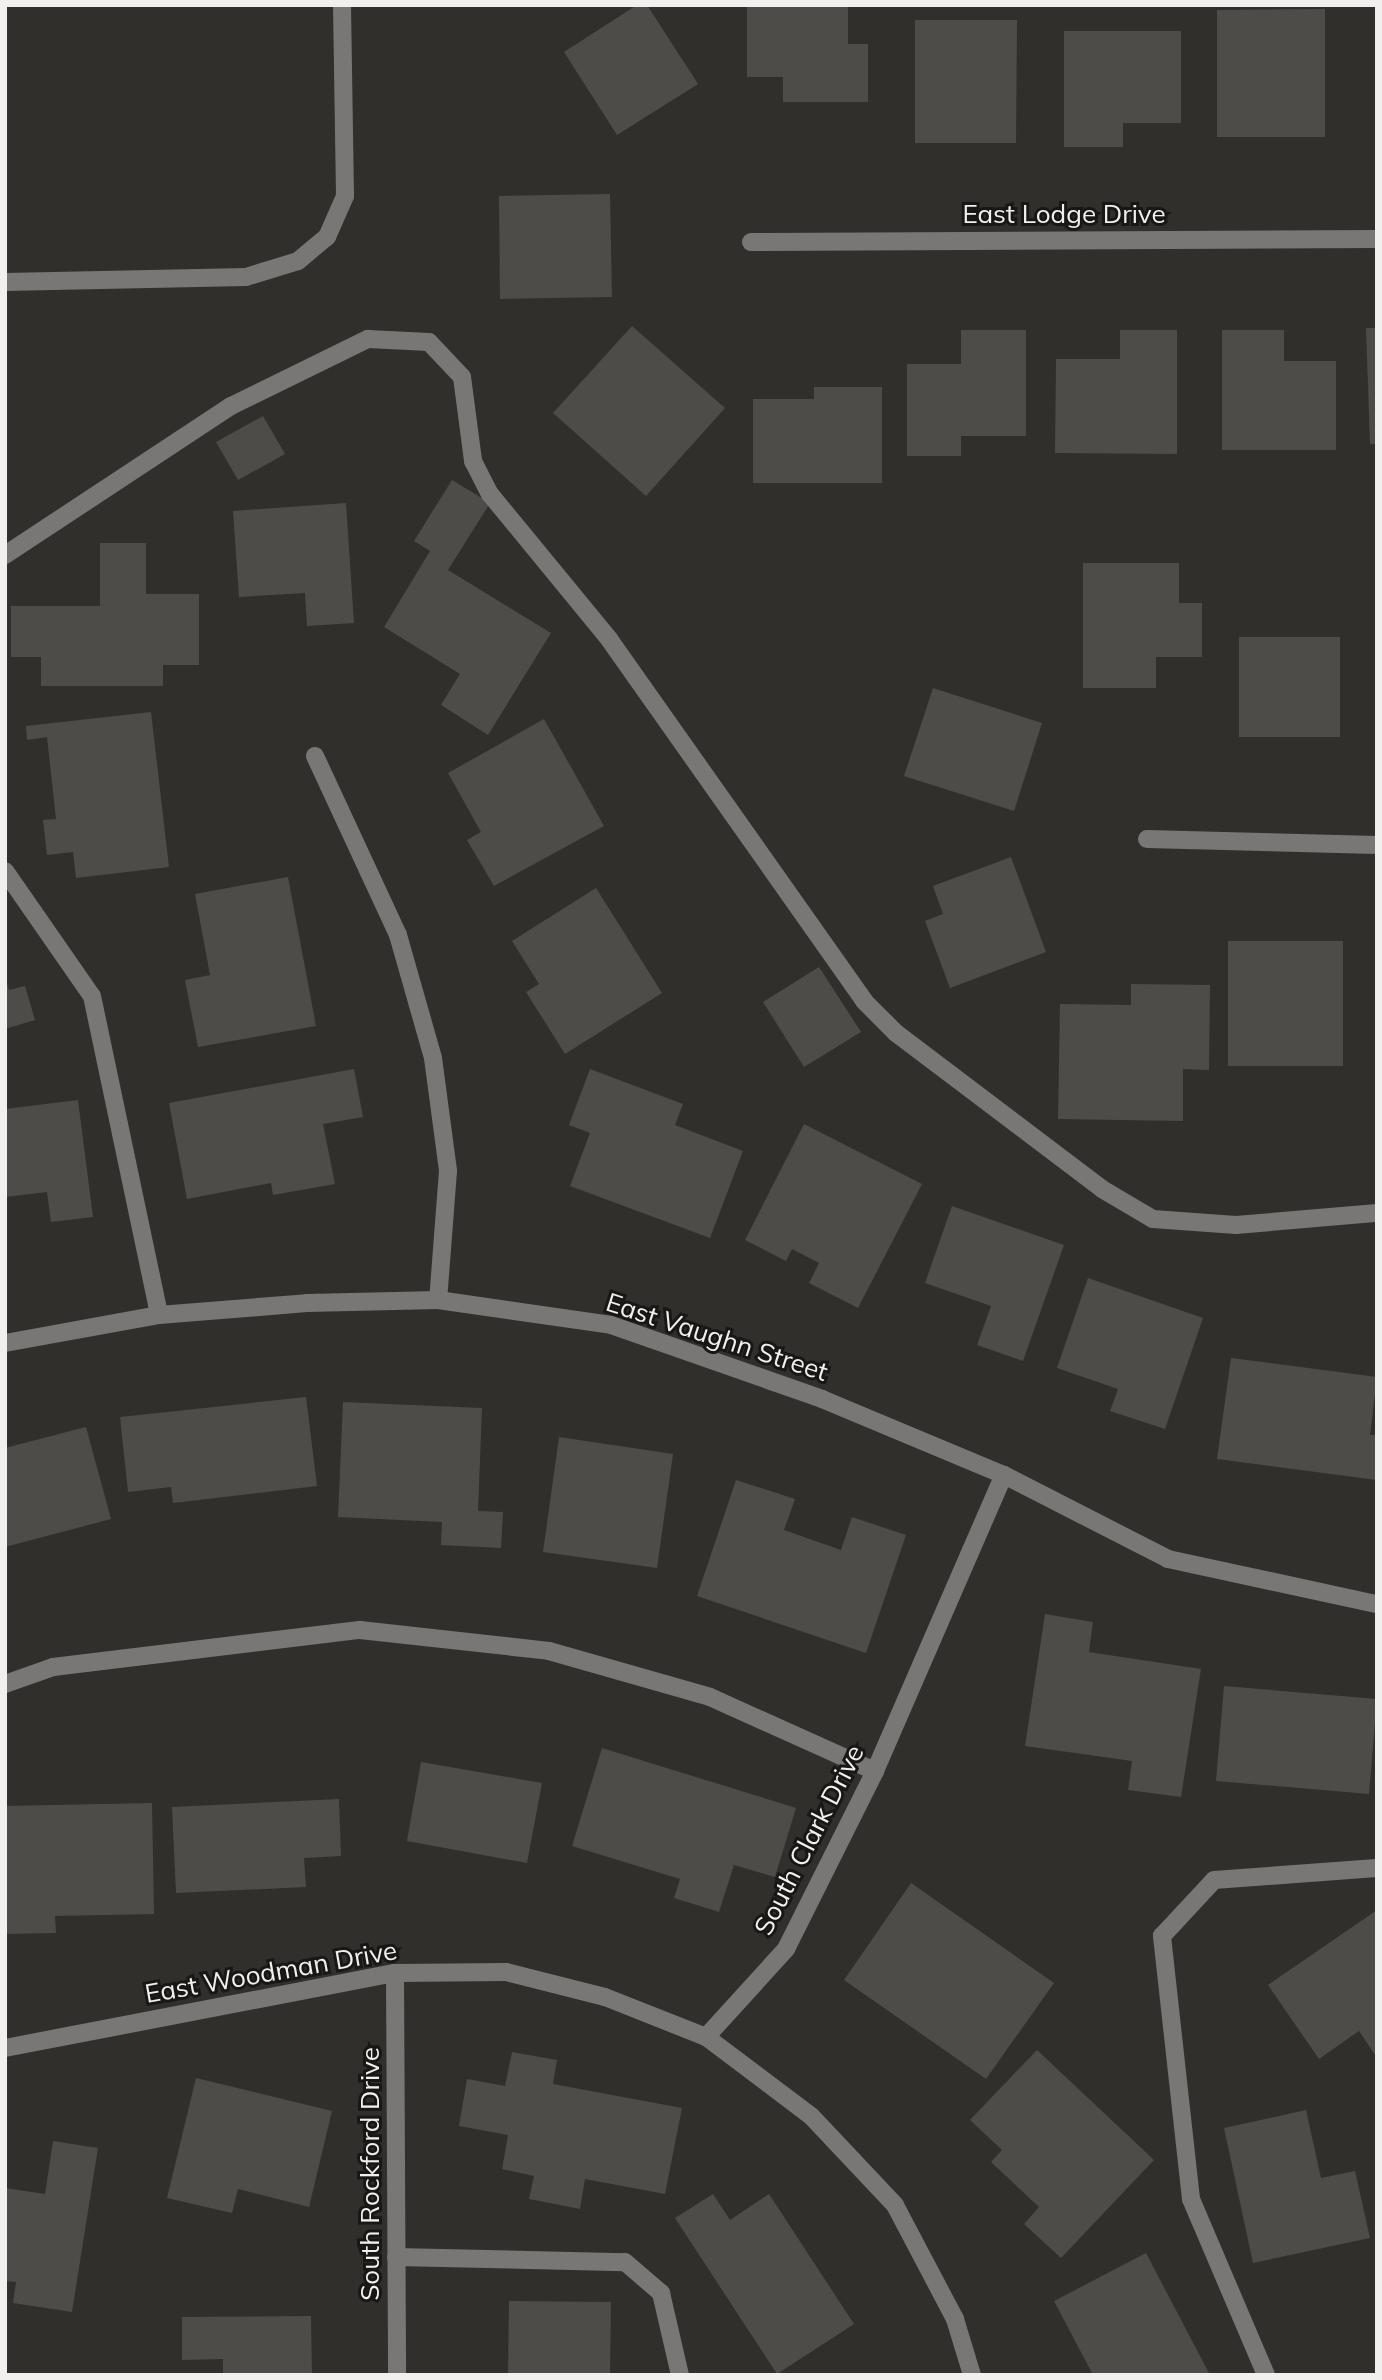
<!DOCTYPE html>
<html>
<head>
<meta charset="utf-8">
<style>
	body { margin:0 }
	#map { position:relative; width:1382px; height:2380px; overflow:hidden; background:#302f2c; font-family:Mulish,sans-serif }
	div>[style] { position:absolute }
	[style*='--x'] { left:calc(var(--x)*1px); top:calc(var(--y)*1px); width:calc(var(--w)*1px); rotate:calc(var(--a)*1deg) }
	.building>* { inset:0; background:#4d4c49 }
	.minor>* { height:18px; margin:-9px; padding:0 9px; transform-origin:9px; border-radius:9px; background:#787776 }
	span { translate:-50% -50%; white-space:nowrap; text-align:center; line-height:1.15; -webkit-text-stroke:6px #181716; paint-order:stroke }
	.street-label { font-size:26px; color:#f1f0ee }
	.frame { position:absolute; inset:0; border:7px solid #f1f0ee; pointer-events:none }
</style>
</head>
<body>
<div id="map">
	<div class="building">
		<div style="clip-path:polygon(637px 5px,647px 5px,698px 84px,617px 135px,564px 52px)"></div>
		<div style="clip-path:polygon(747px 5px,848px 5px,848px 44px,868px 44px,868px 102px,783px 102px,783px 77px,747px 77px)"></div>
		<div style="clip-path:polygon(1325px 9px,1325px 137px,1217px 137px,1217px 10px)"></div>
		<div style="clip-path:polygon(915px 20px,1017px 20px,1016px 143px,915px 143px)"></div>
		<div style="clip-path:polygon(1064px 31px,1181px 31px,1181px 123px,1123px 123px,1123px 147px,1064px 147px)"></div>
		<div style="clip-path:polygon(610px 194px,612px 297px,500px 299px,499px 196px)"></div>
		<div style="clip-path:polygon(632px 326px,725px 408px,646px 496px,553px 413px)"></div>
		<div style="clip-path:polygon(1366px 328px,1377px 328px,1377px 444px,1370px 444px)"></div>
		<div style="clip-path:polygon(961px 330px,1026px 330px,1026px 436px,961px 436px,961px 456px,907px 456px,907px 364px,961px 364px)"></div>
		<div style="clip-path:polygon(1120px 330px,1177px 330px,1177px 454px,1055px 453px,1056px 359px,1120px 359px)"></div>
		<div style="clip-path:polygon(1222px 330px,1284px 330px,1284px 361px,1336px 361px,1336px 450px,1222px 450px)"></div>
		<div style="clip-path:polygon(814px 387px,882px 387px,882px 483px,753px 483px,753px 399px,814px 399px)"></div>
		<div style="clip-path:polygon(263px 416px,285px 454px,238px 480px,216px 442px)"></div>
		<div style="clip-path:polygon(452px 480px,490px 503px,448px 570px,551px 633px,488px 735px,441px 705px,460px 674px,384px 627px,430px 551px,414px 541px)"></div>
		<div style="clip-path:polygon(346px 503px,354px 623px,307px 626px,305px 593px,239px 597px,233px 511px)"></div>
		<div style="clip-path:polygon(100px 543px,146px 543px,146px 594px,199px 594px,199px 665px,163px 665px,163px 686px,41px 686px,41px 657px,11px 657px,11px 606px,100px 606px)"></div>
		<div style="clip-path:polygon(1083px 563px,1179px 563px,1179px 603px,1202px 603px,1202px 657px,1156px 657px,1156px 688px,1083px 688px)"></div>
		<div style="clip-path:polygon(1239px 637px,1340px 637px,1340px 737px,1239px 737px)"></div>
		<div style="clip-path:polygon(933px 688px,1042px 723px,1014px 811px,904px 776px)"></div>
		<div style="clip-path:polygon(151px 712px,169px 867px,76px 878px,73px 852px,47px 855px,43px 820px,56px 819px,47px 737px,27px 740px,26px 726px)"></div>
		<div style="clip-path:polygon(544px 719px,604px 826px,494px 886px,467px 840px,481px 832px,448px 773px)"></div>
		<div style="clip-path:polygon(1011px 857px,1046px 952px,950px 988px,925px 921px,943px 914px,933px 886px)"></div>
		<div style="clip-path:polygon(288px 877px,316px 1026px,198px 1047px,185px 980px,210px 975px,195px 894px)"></div>
		<div style="clip-path:polygon(596px 888px,662px 993px,565px 1054px,526px 992px,539px 984px,512px 941px)"></div>
		<div style="clip-path:polygon(1228px 941px,1343px 941px,1343px 1066px,1228px 1066px)"></div>
		<div style="clip-path:polygon(819px 967px,861px 1032px,804px 1067px,763px 1002px)"></div>
		<div style="clip-path:polygon(6px 980px,9px 990px,25px 986px,35px 1020px,5px 1029px)"></div>
		<div style="clip-path:polygon(1131px 984px,1210px 985px,1209px 1070px,1183px 1069px,1183px 1121px,1058px 1119px,1060px 1004px,1131px 1005px)"></div>
		<div style="clip-path:polygon(354px 1069px,363px 1117px,323px 1124px,335px 1184px,273px 1195px,271px 1183px,187px 1199px,169px 1103px)"></div>
		<div style="clip-path:polygon(590px 1069px,683px 1104px,675px 1125px,743px 1151px,710px 1238px,570px 1186px,590px 1133px,569px 1125px)"></div>
		<div style="clip-path:polygon(78px 1100px,93px 1217px,51px 1222px,47px 1192px,5px 1197px,5px 1109px)"></div>
		<div style="clip-path:polygon(804px 1124px,922px 1184px,858px 1308px,809px 1283px,819px 1263px,792px 1249px,786px 1261px,745px 1240px)"></div>
		<div style="clip-path:polygon(952px 1206px,1064px 1245px,1023px 1361px,977px 1345px,991px 1306px,925px 1283px)"></div>
		<div style="clip-path:polygon(1088px 1278px,1203px 1318px,1165px 1429px,1110px 1411px,1118px 1389px,1057px 1368px)"></div>
		<div style="clip-path:polygon(1231px 1358px,1377px 1377px,1370px 1435px,1377px 1435px,1377px 1480px,1217px 1459px)"></div>
		<div style="clip-path:polygon(306px 1397px,317px 1486px,173px 1503px,171px 1487px,128px 1492px,120px 1417px)"></div>
		<div style="clip-path:polygon(343px 1402px,482px 1408px,478px 1511px,503px 1512px,501px 1548px,441px 1545px,442px 1522px,338px 1517px)"></div>
		<div style="clip-path:polygon(86px 1427px,111px 1519px,5px 1547px,5px 1448px)"></div>
		<div style="clip-path:polygon(559px 1437px,673px 1454px,657px 1568px,543px 1552px)"></div>
		<div style="clip-path:polygon(736px 1480px,795px 1499px,784px 1530px,841px 1550px,852px 1517px,906px 1535px,866px 1653px,697px 1596px)"></div>
		<div style="clip-path:polygon(1045px 1614px,1093px 1622px,1089px 1652px,1201px 1669px,1181px 1797px,1128px 1790px,1132px 1761px,1025px 1746px)"></div>
		<div style="clip-path:polygon(1224px 1686px,1377px 1699px,1369px 1794px,1216px 1781px)"></div>
		<div style="clip-path:polygon(602px 1748px,796px 1808px,775px 1877px,734px 1865px,719px 1912px,674px 1898px,680px 1879px,572px 1846px)"></div>
		<div style="clip-path:polygon(421px 1762px,542px 1783px,527px 1863px,407px 1841px)"></div>
		<div style="clip-path:polygon(339px 1799px,341px 1856px,304px 1858px,306px 1887px,176px 1893px,172px 1807px)"></div>
		<div style="clip-path:polygon(152px 1803px,154px 1914px,55px 1916px,56px 1933px,5px 1934px,5px 1806px)"></div>
		<div style="clip-path:polygon(911px 1883px,1054px 1983px,986px 2079px,844px 1980px)"></div>
		<div style="clip-path:polygon(1377px 1910px,1377px 2058px,1359px 2031px,1319px 2059px,1268px 1985px)"></div>
		<div style="clip-path:polygon(1037px 2050px,1154px 2160px,1061px 2258px,1024px 2224px,1039px 2207px,991px 2162px,1002px 2150px,970px 2120px)"></div>
		<div style="clip-path:polygon(512px 2052px,557px 2060px,553px 2084px,682px 2108px,665px 2194px,585px 2179px,580px 2209px,529px 2199px,534px 2176px,502px 2169px,508px 2135px,459px 2126px,467px 2079px,505px 2086px)"></div>
		<div style="clip-path:polygon(196px 2078px,332px 2111px,309px 2207px,238px 2189px,232px 2213px,167px 2198px)"></div>
		<div style="clip-path:polygon(1306px 2110px,1321px 2178px,1355px 2171px,1370px 2238px,1253px 2263px,1224px 2128px)"></div>
		<div style="clip-path:polygon(53px 2141px,98px 2148px,72px 2312px,13px 2303px,16px 2282px,5px 2281px,5px 2188px,45px 2194px)"></div>
		<div style="clip-path:polygon(713px 2194px,730px 2220px,769px 2194px,854px 2324px,777px 2374px,675px 2218px)"></div>
		<div style="clip-path:polygon(1146px 2253px,1210px 2375px,1093px 2375px,1054px 2301px)"></div>
		<div style="clip-path:polygon(509px 2301px,611px 2302px,610px 2375px,508px 2375px)"></div>
		<div style="clip-path:polygon(311px 2316px,312px 2375px,223px 2375px,223px 2359px,182px 2360px,182px 2317px)"></div>
	</div>
	<div class="minor">
		<div style="--x:751;--y:242;--w:626;--a:-0.27"></div>
		<div style="--x:5;--y:282;--w:241;--a:-1.2"></div>
		<div style="--x:246;--y:277;--w:54;--a:-17.1"></div>
		<div style="--x:298;--y:261;--w:38;--a:-40"></div>
		<div style="--x:327;--y:237;--w:45;--a:-66.3"></div>
		<div style="--x:345;--y:196;--w:191;--a:-90.9"></div>
		<div style="--x:5;--y:555;--w:271;--a:-33.4"></div>
		<div style="--x:231;--y:406;--w:153;--a:-26.1"></div>
		<div style="--x:368;--y:339;--w:61;--a:2.8"></div>
		<div style="--x:429;--y:342;--w:48;--a:46.7"></div>
		<div style="--x:462;--y:377;--w:85;--a:82.5"></div>
		<div style="--x:473;--y:461;--w:37;--a:63"></div>
		<div style="--x:490;--y:494;--w:188;--a:50.6"></div>
		<div style="--x:609;--y:639;--w:443;--a:54.8"></div>
		<div style="--x:864;--y:1001;--w:45;--a:45"></div>
		<div style="--x:896;--y:1033;--w:258;--a:37.1"></div>
		<div style="--x:1102;--y:1189;--w:59;--a:30.5"></div>
		<div style="--x:1153;--y:1219;--w:83;--a:4.1"></div>
		<div style="--x:1236;--y:1225;--w:142;--a:-4.9"></div>
		<div style="--x:315;--y:756;--w:197;--a:65.1"></div>
		<div style="--x:398;--y:935;--w:128;--a:74.1"></div>
		<div style="--x:433;--y:1058;--w:114;--a:82.4"></div>
		<div style="--x:448;--y:1171;--w:129;--a:94.4"></div>
		<div style="--x:1147;--y:839;--w:230;--a:1.5"></div>
		<div style="--x:5;--y:871;--w:152;--a:55.2"></div>
		<div style="--x:92;--y:996;--w:326;--a:78.1"></div>
		<div style="--x:5;--y:1343;--w:157;--a:-10.3"></div>
		<div style="--x:159;--y:1315;--w:148;--a:-4.6"></div>
		<div style="--x:307;--y:1303;--w:131;--a:-1.3"></div>
		<div style="--x:438;--y:1300;--w:175;--a:8.2"></div>
		<div style="--x:611;--y:1325;--w:224;--a:19.3"></div>
		<div style="--x:822;--y:1399;--w:197;--a:22.7"></div>
		<div style="--x:1004;--y:1475;--w:184;--a:27.1"></div>
		<div style="--x:1168;--y:1559;--w:214;--a:12.2"></div>
		<div style="--x:5;--y:1684;--w:51;--a:-19.5"></div>
		<div style="--x:53;--y:1667;--w:309;--a:-6.9"></div>
		<div style="--x:360;--y:1630;--w:190;--a:6.3"></div>
		<div style="--x:549;--y:1651;--w:167;--a:15.9"></div>
		<div style="--x:710;--y:1697;--w:181;--a:24.2"></div>
		<div style="--x:395;--y:1973;--w:402;--a:89.7"></div>
		<div style="--x:5;--y:2048;--w:397;--a:-10.9"></div>
		<div style="--x:395;--y:1973;--w:111;--a:-0.5"></div>
		<div style="--x:506;--y:1972;--w:102;--a:14.2"></div>
		<div style="--x:605;--y:1997;--w:109;--a:21.6"></div>
		<div style="--x:396;--y:2257;--w:229;--a:1.3"></div>
		<div style="--x:625;--y:2262;--w:48;--a:40.7"></div>
		<div style="--x:661;--y:2293;--w:84;--a:77"></div>
		<div style="--x:972;--y:2375;--w:59;--a:-106.9"></div>
		<div style="--x:955;--y:2319;--w:129;--a:-117.8"></div>
		<div style="--x:895;--y:2205;--w:122;--a:-133.3"></div>
		<div style="--x:811;--y:2116;--w:131;--a:-143"></div>
		<div style="--x:706;--y:2037;--w:119;--a:-47.7"></div>
		<div style="--x:786;--y:1949;--w:199;--a:-63.4"></div>
		<div style="--x:875;--y:1771;--w:323;--a:-66.5"></div>
		<div style="--x:1266;--y:2375;--w:191;--a:-113.1"></div>
		<div style="--x:1191;--y:2199;--w:265;--a:-96.3"></div>
		<div style="--x:1162;--y:1936;--w:76;--a:-47.1"></div>
		<div style="--x:1214;--y:1880;--w:163;--a:-4.2"></div>
	</div>
	<div class="street-label">
		<span style="left:1064px;top:214px">East Lodge Drive</span>
		<span style="left:717px;top:1337px;rotate:18deg">East Vaughn Street</span>
		<span style="left:809px;top:1840px;rotate:-63deg">South Clark Drive</span>
		<span style="left:271px;top:1972px;rotate:-10deg">East Woodman Drive</span>
		<span style="left:370px;top:2174px;rotate:-90deg">South Rockford Drive</span>
	</div>
	<div class="frame"></div>
</div>
</body>
</html>
